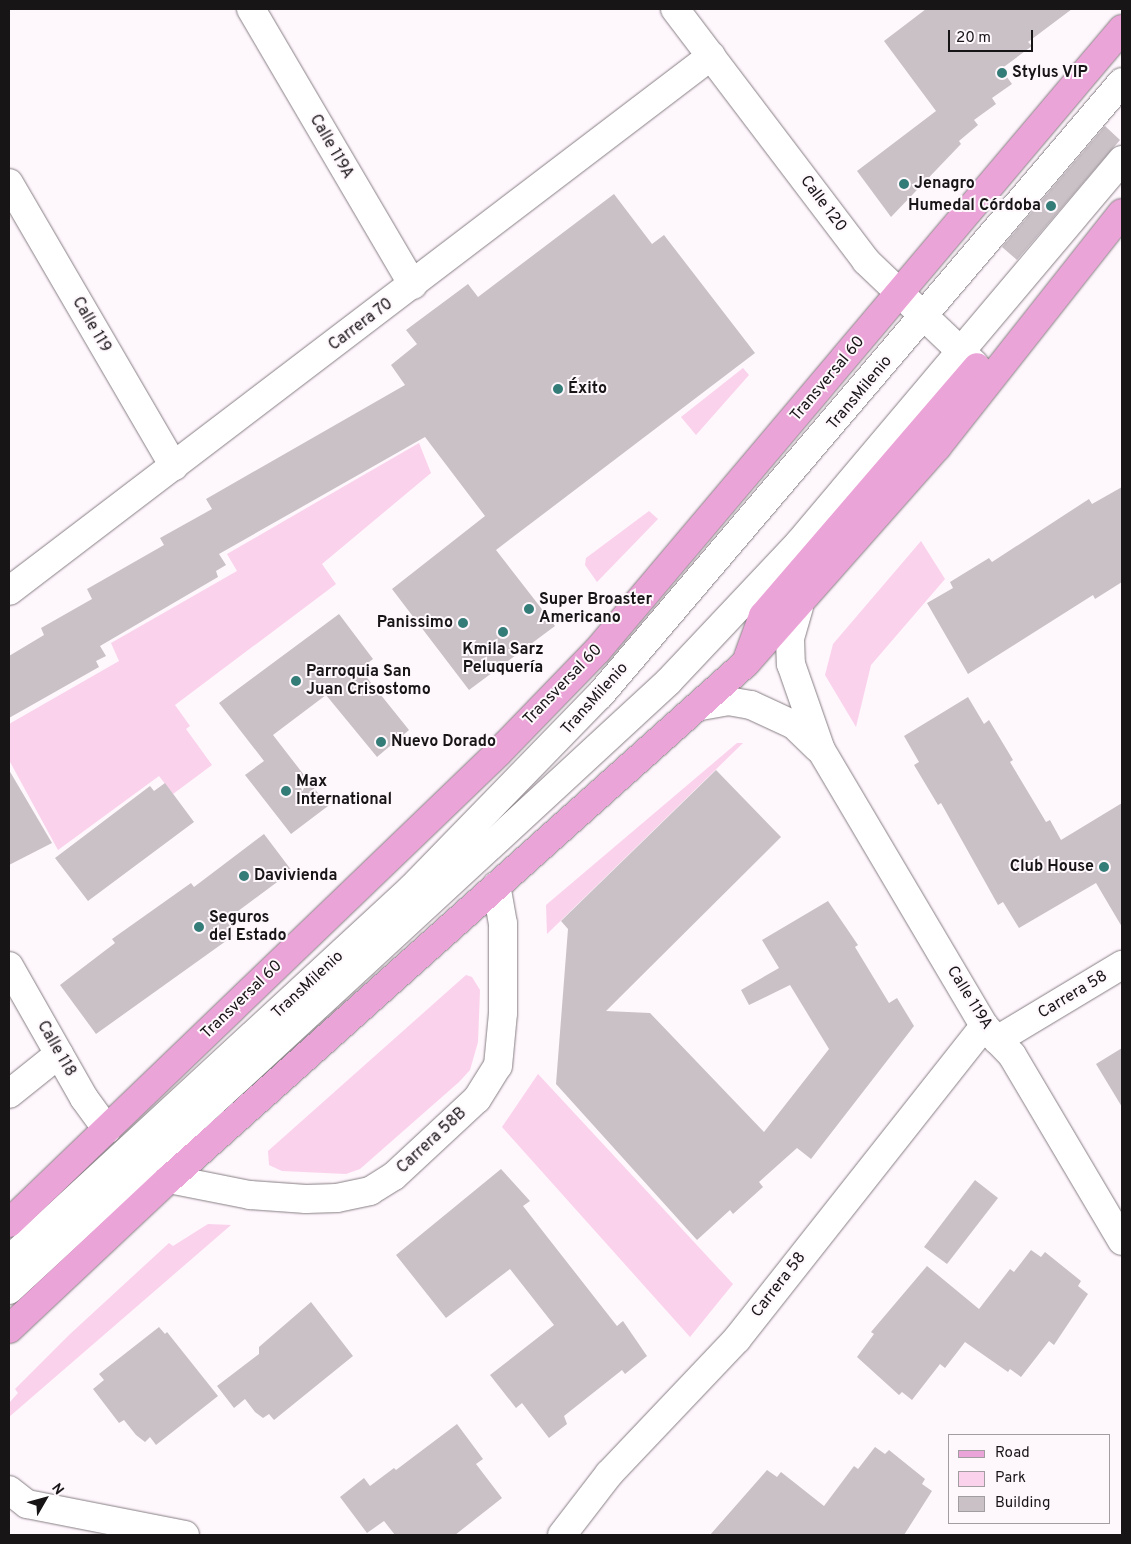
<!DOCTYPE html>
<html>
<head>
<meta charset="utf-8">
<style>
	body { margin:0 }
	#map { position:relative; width:1131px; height:1544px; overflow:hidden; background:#fef7fc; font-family:Overpass,sans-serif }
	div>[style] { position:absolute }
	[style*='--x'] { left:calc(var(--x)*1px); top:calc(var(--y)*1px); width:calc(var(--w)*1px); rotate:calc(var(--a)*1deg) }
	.green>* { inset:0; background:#fad2ec }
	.building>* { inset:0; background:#c9c1c6 }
	.roads { filter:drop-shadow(0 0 1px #867e83) drop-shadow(0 0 1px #867e83) }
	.minor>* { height:28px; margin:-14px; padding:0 14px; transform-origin:14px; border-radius:14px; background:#fff }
	.major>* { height:28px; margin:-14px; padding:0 14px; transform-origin:14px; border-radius:14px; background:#eba4d7 }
	.dots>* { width:14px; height:14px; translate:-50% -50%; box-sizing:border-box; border:2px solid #fef7fc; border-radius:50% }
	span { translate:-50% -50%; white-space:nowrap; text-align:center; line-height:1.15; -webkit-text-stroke:4px #fef7fc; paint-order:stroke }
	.poi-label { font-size:16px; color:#181517; font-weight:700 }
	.left { translate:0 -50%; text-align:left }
	.right { translate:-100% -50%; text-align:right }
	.street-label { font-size:16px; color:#181517 }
	.frame { position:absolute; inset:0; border:10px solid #181517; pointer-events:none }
	.legend { position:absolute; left:948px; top:1434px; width:162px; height:90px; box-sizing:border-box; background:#fef7fc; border:1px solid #a29da0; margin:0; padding:6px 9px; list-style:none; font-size:15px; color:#181517 }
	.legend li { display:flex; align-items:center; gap:10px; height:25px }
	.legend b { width:25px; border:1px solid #a29da0 }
	.north { position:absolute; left:20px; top:1474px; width:50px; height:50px; -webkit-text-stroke:4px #fef7fc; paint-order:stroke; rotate:52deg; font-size:14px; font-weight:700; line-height:20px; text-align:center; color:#181517 }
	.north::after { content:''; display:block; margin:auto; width:18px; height:22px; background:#181517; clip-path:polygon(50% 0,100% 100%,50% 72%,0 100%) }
	.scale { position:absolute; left:948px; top:30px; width:85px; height:22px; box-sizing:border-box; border:2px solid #181517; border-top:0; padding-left:6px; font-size:15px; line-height:18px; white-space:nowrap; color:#181517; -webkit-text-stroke:4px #fef7fc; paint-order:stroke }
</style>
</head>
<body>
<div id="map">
	<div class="green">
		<div style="clip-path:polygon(743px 368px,749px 375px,696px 435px,681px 417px)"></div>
		<div style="clip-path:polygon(419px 443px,431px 473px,322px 564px,336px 584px,175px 705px,190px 726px,186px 729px,212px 765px,173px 794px,159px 776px,58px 850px,9px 760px,9px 724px,119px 661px,111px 643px,237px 571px,227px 554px)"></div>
		<div style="clip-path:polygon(649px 511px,658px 519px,597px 582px,585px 565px,586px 558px)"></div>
		<div style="clip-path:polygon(921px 541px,945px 579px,871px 665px,856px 727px,825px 675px,833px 644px)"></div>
		<div style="clip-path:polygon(737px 743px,743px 743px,547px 934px,546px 905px)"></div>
		<div style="clip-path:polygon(466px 975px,472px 977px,480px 990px,478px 1042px,470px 1070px,459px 1082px,360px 1169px,346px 1174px,282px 1171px,269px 1165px,268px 1151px)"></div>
		<div style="clip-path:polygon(538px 1074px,733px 1284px,690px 1337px,502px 1127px)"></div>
		<div style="clip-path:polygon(208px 1224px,231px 1225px,9px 1417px,9px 1403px,18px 1393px,15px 1389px,69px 1335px,169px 1243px,173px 1246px)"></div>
	</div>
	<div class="building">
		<div style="clip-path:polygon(926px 9px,1072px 9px,1028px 42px,1032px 46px,1001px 69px,1012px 84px,992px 98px,996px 104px,974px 120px,978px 125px,959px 141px,961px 144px,891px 217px,857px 171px,936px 111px,884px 41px)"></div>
		<div style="clip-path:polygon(1105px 126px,1120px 140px,1017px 260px,1002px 247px)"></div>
		<div style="clip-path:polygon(614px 194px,652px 244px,664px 235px,755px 353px,496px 550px,555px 626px,469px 690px,392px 589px,485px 516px,425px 437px,219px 554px,226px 565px,216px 571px,218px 577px,100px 646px,106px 656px,96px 661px,99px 667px,9px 718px,9px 656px,44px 635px,41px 628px,92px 599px,87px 589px,164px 545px,160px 538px,212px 509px,206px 499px,405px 385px,391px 365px,417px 344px,406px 330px,468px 284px,478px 297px)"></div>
		<div style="clip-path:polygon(1122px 487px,1122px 582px,1095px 599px,1093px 595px,968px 674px,927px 603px,953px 588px,950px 582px,989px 558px,992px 562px,1089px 499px,1092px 504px)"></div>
		<div style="clip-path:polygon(339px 614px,373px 659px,360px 669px,409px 730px,377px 757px,326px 695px,273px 735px,328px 806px,291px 834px,245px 775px,264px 761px,219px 703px)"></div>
		<div style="clip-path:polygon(968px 697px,984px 724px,989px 720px,1013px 760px,1010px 762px,1046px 822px,1050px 820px,1061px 840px,1122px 803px,1122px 927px,1096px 883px,1019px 928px,1003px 902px,998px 905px,941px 803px,938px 805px,914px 765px,919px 762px,904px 736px)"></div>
		<div style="clip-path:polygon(9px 770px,52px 843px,9px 865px)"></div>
		<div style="clip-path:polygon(716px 770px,781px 837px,606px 1011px,650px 1013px,764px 1132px,829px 1049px,790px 985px,749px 1005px,741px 990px,779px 968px,762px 940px,828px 901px,858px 945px,855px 947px,889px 1003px,897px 998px,914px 1026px,811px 1159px,797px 1148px,759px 1182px,763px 1187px,733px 1214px,730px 1210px,697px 1240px,556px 1084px,568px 929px,561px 921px)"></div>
		<div style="clip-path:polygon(165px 783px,194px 822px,88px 901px,55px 858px,150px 786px,154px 791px)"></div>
		<div style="clip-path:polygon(264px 834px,292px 871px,230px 917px,236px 925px,228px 930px,233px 936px,96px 1034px,60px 985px,115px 943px,112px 939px,191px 883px,194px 887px)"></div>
		<div style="clip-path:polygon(1122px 1048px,1122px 1107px,1096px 1064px)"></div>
		<div style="clip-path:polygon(501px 1169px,530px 1201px,523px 1206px,617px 1326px,623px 1321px,647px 1356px,625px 1374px,622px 1370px,617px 1374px,564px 1416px,567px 1424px,549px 1438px,522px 1403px,516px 1408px,490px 1375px,554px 1325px,510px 1269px,446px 1318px,396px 1255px)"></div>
		<div style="clip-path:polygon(975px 1180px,998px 1198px,947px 1264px,924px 1247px)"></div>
		<div style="clip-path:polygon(1031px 1250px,1041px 1257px,1045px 1252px,1081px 1281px,1078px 1286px,1088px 1294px,1054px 1345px,1049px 1341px,1021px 1377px,1010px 1369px,1008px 1372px,965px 1342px,945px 1368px,940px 1364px,912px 1400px,902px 1392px,899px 1395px,857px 1357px,874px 1334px,871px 1332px,927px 1266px,979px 1309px,1010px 1269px,1014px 1272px)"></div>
		<div style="clip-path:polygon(311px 1302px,353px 1356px,274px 1420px,269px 1414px,263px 1418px,255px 1412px,245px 1399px,234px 1408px,217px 1386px,259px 1354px,259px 1347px)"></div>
		<div style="clip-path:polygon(159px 1327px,165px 1334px,167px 1332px,218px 1396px,156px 1445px,150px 1437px,145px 1442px,136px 1435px,124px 1420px,119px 1423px,93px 1389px,104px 1380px,99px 1374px)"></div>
		<div style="clip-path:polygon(457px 1424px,483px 1459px,476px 1464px,502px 1498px,455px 1535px,395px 1535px,384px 1521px,367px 1533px,340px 1497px,364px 1478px,370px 1486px,394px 1468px,396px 1470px)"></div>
		<div style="clip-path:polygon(875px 1447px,885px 1454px,889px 1450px,925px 1479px,922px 1484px,932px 1491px,904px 1535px,710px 1535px,767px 1470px,777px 1477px,781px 1472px,824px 1506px,854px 1466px,858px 1469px)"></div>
	</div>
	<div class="roads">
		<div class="minor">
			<div style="--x:251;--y:9;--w:320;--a:59.6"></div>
			<div style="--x:675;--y:9;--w:316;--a:52.8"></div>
			<div style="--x:866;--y:261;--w:149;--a:43.6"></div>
			<div style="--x:9;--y:183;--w:328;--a:59.8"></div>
			<div style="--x:9;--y:591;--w:883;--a:-37.31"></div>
			<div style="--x:799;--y:607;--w:33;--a:106"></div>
			<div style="--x:790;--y:639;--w:25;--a:88"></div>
			<div style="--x:791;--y:664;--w:91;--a:70.8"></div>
			<div style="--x:821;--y:750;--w:321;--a:59.4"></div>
			<div style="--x:984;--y:1026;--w:40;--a:46"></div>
			<div style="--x:1012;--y:1055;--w:216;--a:59.4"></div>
			<div style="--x:701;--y:706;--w:27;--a:-10"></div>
			<div style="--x:728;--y:701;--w:23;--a:10"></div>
			<div style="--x:751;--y:705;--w:47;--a:24.9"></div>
			<div style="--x:794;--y:725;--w:33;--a:44"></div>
			<div style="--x:9;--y:966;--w:152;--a:60.4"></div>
			<div style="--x:84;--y:1098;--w:39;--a:54"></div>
			<div style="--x:997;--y:1040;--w:146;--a:-31"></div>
			<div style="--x:9;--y:1094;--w:64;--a:-38.7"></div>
			<div style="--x:169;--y:1179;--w:83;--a:11.2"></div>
			<div style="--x:250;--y:1195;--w:56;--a:4.1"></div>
			<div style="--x:306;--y:1199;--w:31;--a:-2"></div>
			<div style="--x:337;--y:1198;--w:34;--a:-12"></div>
			<div style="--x:370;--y:1191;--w:28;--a:-32"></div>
			<div style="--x:394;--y:1176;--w:113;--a:-42.9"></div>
			<div style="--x:477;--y:1099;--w:39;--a:-58"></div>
			<div style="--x:498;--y:1066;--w:53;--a:-84.6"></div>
			<div style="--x:503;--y:1013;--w:89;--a:-90"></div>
			<div style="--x:503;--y:924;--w:39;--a:-100"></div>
			<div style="--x:9;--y:1260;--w:548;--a:-42.71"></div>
			<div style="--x:412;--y:888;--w:269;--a:-45.8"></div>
			<div style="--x:600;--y:695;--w:805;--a:-49.58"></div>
			<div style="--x:9;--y:1290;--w:897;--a:-42.69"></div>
			<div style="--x:668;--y:682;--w:191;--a:-46.7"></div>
			<div style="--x:799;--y:543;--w:501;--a:-49.86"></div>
			<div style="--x:9;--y:1490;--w:23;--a:38"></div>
			<div style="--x:27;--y:1504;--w:161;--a:11.1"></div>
			<div style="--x:562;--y:1535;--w:77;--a:-52.4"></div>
			<div style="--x:609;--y:1474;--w:186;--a:-46.5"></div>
			<div style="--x:737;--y:1339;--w:399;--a:-51.7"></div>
		</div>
		<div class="major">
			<div style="--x:748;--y:657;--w:44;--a:-69.9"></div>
			<div style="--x:763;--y:616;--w:328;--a:-49.3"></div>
			<div style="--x:9;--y:1223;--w:678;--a:-43.86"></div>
			<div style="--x:498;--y:753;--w:142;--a:-45.9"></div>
			<div style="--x:597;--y:651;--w:814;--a:-49.83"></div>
			<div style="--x:9;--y:1329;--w:219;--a:-43.2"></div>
			<div style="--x:169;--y:1179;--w:774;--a:-41.81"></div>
			<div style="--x:746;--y:663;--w:288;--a:-48.5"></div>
			<div style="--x:937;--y:447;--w:298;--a:-51.7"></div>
		</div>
	</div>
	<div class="dots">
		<div style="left:1002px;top:73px;background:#347c78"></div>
		<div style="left:904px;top:184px;background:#347c78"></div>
		<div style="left:1051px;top:206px;background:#347c78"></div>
		<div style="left:558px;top:389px;background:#347c78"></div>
		<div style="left:529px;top:609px;background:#347c78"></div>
		<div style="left:463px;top:623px;background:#347c78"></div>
		<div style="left:503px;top:632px;background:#347c78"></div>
		<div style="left:296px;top:681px;background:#347c78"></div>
		<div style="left:381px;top:742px;background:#347c78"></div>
		<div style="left:286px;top:791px;background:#347c78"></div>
		<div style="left:1104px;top:867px;background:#347c78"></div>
		<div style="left:244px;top:876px;background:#347c78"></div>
		<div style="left:199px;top:927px;background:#347c78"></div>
	</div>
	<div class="poi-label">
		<span class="left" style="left:1012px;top:73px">Stylus VIP</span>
		<span class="left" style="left:914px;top:184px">Jenagro</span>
		<span class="right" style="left:1041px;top:206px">Humedal Córdoba</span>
		<span class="left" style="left:568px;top:389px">Éxito</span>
		<span class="left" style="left:539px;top:609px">Super Broaster<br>Americano</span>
		<span class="right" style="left:453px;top:623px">Panissimo</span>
		<span style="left:503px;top:659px">Kmila Sarz<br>Peluquería</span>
		<span class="left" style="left:306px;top:681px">Parroquia San<br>Juan Crisostomo</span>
		<span class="left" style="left:391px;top:742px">Nuevo Dorado</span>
		<span class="left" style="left:296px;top:791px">Max<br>International</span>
		<span class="right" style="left:1094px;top:867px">Club House</span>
		<span class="left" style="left:254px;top:876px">Davivienda</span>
		<span class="left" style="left:209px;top:927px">Seguros<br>del Estado</span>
	</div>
	<div class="street-label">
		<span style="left:331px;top:147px;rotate:60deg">Calle 119A</span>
		<span style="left:823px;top:204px;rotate:53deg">Calle 120</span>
		<span style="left:91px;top:325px;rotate:60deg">Calle 119</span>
		<span style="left:361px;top:325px;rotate:-37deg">Carrera 70</span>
		<span style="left:828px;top:379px;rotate:-50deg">Transversal 60</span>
		<span style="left:860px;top:393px;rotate:-50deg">TransMilenio</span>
		<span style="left:563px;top:685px;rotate:-46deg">Transversal 60</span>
		<span style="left:595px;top:699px;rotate:-48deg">TransMilenio</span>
		<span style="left:308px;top:985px;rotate:-43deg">TransMilenio</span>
		<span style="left:1073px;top:995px;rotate:-31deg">Carrera 58</span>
		<span style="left:969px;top:998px;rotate:58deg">Calle 119A</span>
		<span style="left:242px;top:1000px;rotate:-44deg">Transversal 60</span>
		<span style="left:56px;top:1049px;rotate:60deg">Calle 118</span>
		<span style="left:432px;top:1141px;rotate:-43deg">Carrera 58B</span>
		<span style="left:779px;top:1285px;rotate:-52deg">Carrera 58</span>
	</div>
	<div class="frame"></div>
	<ul class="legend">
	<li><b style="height:6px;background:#eba4d7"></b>Road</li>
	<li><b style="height:14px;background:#fad2ec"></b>Park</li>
	<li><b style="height:14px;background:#c9c1c6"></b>Building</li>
	</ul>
	<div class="north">N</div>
	<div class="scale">20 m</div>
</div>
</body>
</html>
